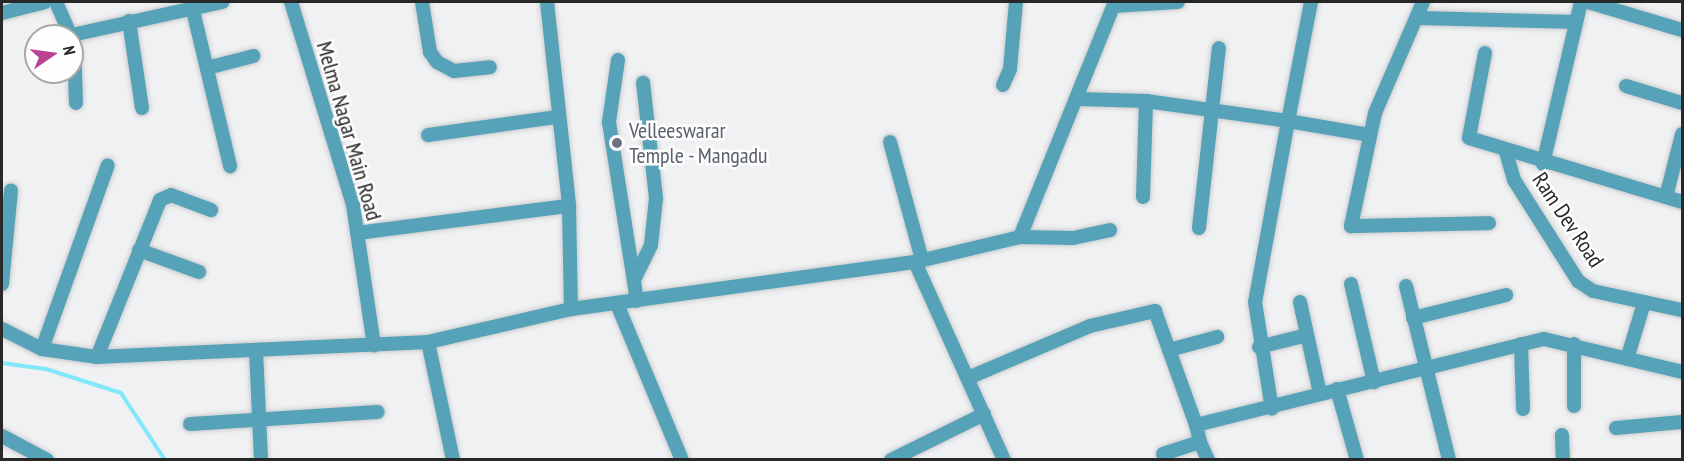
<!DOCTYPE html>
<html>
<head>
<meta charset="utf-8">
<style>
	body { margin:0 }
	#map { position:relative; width:1684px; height:461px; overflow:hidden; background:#f0f1f2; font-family:"PT Sans Narrow",sans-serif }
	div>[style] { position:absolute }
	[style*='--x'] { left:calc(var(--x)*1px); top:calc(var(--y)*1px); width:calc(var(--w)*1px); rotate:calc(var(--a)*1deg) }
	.stream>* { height:4px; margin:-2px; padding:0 2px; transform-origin:2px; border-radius:2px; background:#81e7fa }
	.roads { filter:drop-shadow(0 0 2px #cccdce) drop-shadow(0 0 2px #cccdce) }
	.street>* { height:14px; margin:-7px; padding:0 7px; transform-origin:7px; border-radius:7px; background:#55a2b9 }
	.dots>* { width:16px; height:16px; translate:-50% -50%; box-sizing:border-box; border:3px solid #fefeff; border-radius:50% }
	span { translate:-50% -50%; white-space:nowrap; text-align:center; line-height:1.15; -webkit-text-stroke:5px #fefeff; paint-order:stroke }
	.worship-label { font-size:22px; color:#5b616d }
	.left { translate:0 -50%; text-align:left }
	.street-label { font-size:22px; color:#282829 }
	.frame { position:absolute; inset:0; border:3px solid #282829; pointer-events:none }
	.north { position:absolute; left:24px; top:24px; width:60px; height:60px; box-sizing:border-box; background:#fefeff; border:2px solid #a8a8a9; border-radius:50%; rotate:77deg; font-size:16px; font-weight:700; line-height:24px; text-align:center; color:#282829 }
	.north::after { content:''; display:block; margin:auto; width:21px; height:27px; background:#bb4195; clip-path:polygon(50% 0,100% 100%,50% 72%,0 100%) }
</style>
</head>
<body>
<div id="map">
	<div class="stream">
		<div style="--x:2;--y:363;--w:44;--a:7.8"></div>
		<div style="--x:46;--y:369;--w:79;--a:17.7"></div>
		<div style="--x:121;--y:393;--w:80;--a:56.7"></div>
	</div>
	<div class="roads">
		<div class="street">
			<div style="--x:56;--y:2;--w:45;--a:66.3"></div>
			<div style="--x:74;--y:43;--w:60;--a:88.1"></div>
			<div style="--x:191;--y:2;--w:169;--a:76.6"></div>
			<div style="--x:291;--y:2;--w:212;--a:73"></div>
			<div style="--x:353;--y:205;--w:142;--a:81.5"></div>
			<div style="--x:422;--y:2;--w:51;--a:80.9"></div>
			<div style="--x:430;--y:52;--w:12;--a:55"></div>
			<div style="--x:437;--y:62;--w:19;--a:28"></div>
			<div style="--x:454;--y:71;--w:36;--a:-6"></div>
			<div style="--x:547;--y:2;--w:205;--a:83.8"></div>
			<div style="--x:569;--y:206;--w:103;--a:88.9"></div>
			<div style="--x:1311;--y:2;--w:121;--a:100.9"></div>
			<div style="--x:1288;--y:121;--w:82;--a:9.8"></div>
			<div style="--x:1423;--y:2;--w:121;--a:113.4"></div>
			<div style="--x:1375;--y:113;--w:116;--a:102"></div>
			<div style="--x:1351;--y:226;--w:138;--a:-1.2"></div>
			<div style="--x:1588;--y:2;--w:98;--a:16.6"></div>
			<div style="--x:1114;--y:6;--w:64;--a:-3.6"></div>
			<div style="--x:2;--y:13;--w:44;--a:-14.3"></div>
			<div style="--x:1419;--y:18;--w:157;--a:1.5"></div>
			<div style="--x:129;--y:21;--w:88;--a:81.5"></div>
			<div style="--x:72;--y:35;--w:154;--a:-12.4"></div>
			<div style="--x:1485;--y:53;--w:86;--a:100.7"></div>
			<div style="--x:1469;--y:138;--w:222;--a:16.7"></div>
			<div style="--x:618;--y:60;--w:63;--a:98.3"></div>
			<div style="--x:609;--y:122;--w:181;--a:81.1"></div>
			<div style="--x:207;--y:68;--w:48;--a:-14.6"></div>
			<div style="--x:1003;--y:85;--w:17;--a:-66"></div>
			<div style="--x:1010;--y:69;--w:67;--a:-84.9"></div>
			<div style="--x:1626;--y:86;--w:59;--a:16.9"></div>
			<div style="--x:1078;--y:99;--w:68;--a:1.7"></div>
			<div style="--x:1146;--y:101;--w:143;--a:8"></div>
			<div style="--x:1288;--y:121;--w:184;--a:100.3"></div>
			<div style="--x:1255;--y:302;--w:108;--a:81"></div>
			<div style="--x:428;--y:135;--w:129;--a:-8"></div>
			<div style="--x:890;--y:142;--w:122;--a:74.8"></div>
			<div style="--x:1506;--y:152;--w:29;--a:74"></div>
			<div style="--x:1514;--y:180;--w:120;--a:57.6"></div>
			<div style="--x:1578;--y:281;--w:18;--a:34"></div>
			<div style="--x:1593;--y:291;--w:91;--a:12.1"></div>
			<div style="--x:1543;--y:164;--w:166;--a:-76.8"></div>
			<div style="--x:1143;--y:197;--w:96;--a:-88.2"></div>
			<div style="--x:1666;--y:197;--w:65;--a:-75.7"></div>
			<div style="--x:1199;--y:228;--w:181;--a:-83.7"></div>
			<div style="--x:357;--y:233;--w:214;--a:-7.3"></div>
			<div style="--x:1020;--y:237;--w:53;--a:1.1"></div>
			<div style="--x:1073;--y:238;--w:38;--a:-12"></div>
			<div style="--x:139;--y:250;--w:64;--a:20.1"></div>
			<div style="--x:634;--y:280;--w:39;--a:-64"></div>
			<div style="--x:651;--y:245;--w:47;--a:-83.9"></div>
			<div style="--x:656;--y:198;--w:116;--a:-96.4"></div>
			<div style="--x:2;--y:284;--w:94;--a:-84.5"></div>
			<div style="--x:1351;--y:284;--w:101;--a:76.8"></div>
			<div style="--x:1406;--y:286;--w:179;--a:76.1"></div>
			<div style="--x:1300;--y:302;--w:94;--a:77.7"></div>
			<div style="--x:617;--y:304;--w:169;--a:67.4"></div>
			<div style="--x:1413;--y:318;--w:96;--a:-13.9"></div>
			<div style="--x:2;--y:329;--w:45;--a:26.6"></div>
			<div style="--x:42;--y:349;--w:56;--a:8.3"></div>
			<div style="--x:97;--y:357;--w:331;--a:-2.6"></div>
			<div style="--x:428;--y:342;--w:147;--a:-13"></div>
			<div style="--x:571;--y:309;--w:347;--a:-7.8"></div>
			<div style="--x:428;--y:342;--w:121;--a:78"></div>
			<div style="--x:1521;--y:344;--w:65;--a:88.2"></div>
			<div style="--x:1259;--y:347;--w:49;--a:-14"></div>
			<div style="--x:42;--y:349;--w:195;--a:-70.3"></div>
			<div style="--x:256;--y:350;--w:110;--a:87.4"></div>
			<div style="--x:1169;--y:350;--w:50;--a:-15.2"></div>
			<div style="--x:97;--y:357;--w:169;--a:-68.1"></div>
			<div style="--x:160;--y:200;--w:12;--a:-24"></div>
			<div style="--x:171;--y:195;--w:43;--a:20.6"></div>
			<div style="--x:1627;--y:359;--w:59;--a:-73.1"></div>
			<div style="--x:968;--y:378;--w:133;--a:-23.1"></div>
			<div style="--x:1090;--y:326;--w:67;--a:-13"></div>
			<div style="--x:1155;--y:311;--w:121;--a:70.2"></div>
			<div style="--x:1337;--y:389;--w:74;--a:74.3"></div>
			<div style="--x:1574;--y:406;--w:62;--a:-90"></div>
			<div style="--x:190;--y:424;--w:188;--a:-3.7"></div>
			<div style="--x:1616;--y:428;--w:66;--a:-5.2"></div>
			<div style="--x:1562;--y:435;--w:25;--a:88"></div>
			<div style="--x:2;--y:436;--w:51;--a:28.1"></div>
			<div style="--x:1200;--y:442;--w:20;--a:66"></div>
			<div style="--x:1163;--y:454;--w:39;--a:-18"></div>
			<div style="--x:1200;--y:442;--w:17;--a:-103"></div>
			<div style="--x:1196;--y:425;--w:358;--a:-13.9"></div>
			<div style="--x:1544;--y:339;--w:142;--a:13.4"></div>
			<div style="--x:891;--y:460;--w:104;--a:-26.3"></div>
			<div style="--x:1004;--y:460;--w:217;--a:-114.2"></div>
			<div style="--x:915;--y:262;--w:108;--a:-13.4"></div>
			<div style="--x:1020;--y:237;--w:253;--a:-68"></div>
		</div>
	</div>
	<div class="dots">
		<div style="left:617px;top:143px;background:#6b7280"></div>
	</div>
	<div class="worship-label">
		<span class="left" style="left:629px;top:143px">Velleeswarar<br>Temple - Mangadu</span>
	</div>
	<div class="street-label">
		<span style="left:349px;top:131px;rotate:74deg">Melma Nagar Main Road</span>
		<span style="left:1568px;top:220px;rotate:56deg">Ram Dev Road</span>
	</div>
	<div class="frame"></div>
	<div class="north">N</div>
</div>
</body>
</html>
